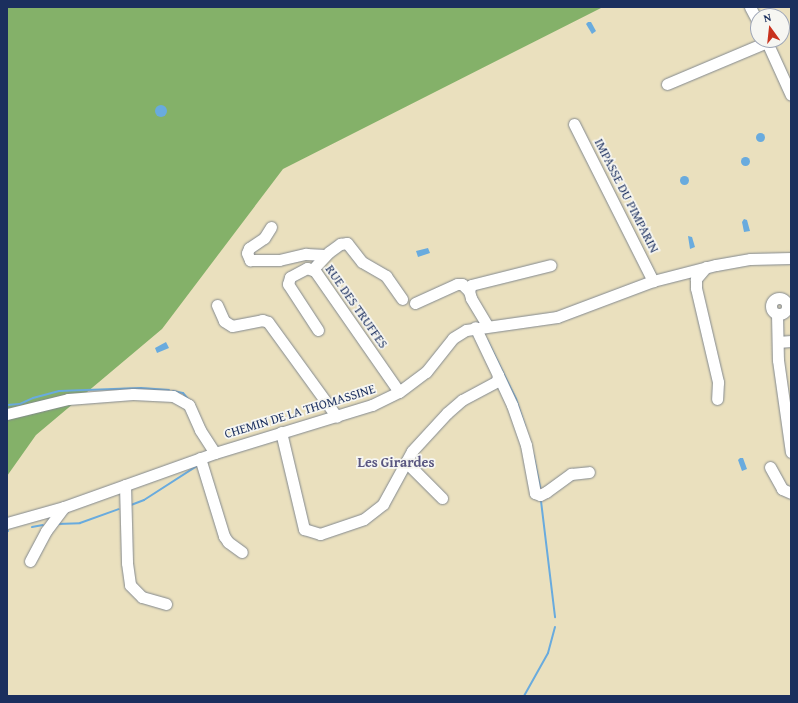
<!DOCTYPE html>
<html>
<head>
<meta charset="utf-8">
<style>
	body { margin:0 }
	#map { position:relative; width:798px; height:703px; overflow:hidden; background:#eae0be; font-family:"Gentium Book Plus",serif }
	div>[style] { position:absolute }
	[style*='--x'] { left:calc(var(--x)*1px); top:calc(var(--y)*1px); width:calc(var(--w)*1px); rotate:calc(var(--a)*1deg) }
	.forest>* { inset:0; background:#84b169 }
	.water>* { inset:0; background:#69abde }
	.round { border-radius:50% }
	.stream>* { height:2px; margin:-1px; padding:0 1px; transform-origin:1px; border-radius:1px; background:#69abde }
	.roads { filter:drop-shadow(0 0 1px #82888e) drop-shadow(0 0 1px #82888e) }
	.minor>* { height:11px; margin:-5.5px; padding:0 5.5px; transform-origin:5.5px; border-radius:5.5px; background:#fff }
	.minor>.ring { margin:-5.5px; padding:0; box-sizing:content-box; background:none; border:11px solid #fff; border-radius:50% }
	span { translate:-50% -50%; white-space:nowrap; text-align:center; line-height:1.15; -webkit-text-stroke:3.5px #f6f6f2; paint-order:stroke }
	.street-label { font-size:13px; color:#1b2f5e }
	.neighbourhood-label { font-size:14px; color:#5a5781; font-weight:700 }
	.frame { position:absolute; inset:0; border:8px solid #1b2f5e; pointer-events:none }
	.north { position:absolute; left:750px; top:8px; width:40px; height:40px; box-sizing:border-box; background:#f6f6f2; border:1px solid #9ea6b7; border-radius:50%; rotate:345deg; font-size:11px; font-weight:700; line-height:16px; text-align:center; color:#1b2f5e }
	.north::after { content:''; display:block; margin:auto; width:14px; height:18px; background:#c8321e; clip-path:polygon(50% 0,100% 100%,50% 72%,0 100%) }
</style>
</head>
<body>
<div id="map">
	<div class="forest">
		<div style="clip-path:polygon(7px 7px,603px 7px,283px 169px,162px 329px,36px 435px,7px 476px)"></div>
	</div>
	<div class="water">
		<div style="clip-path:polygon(588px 22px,591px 22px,596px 31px,592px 34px,586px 24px)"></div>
		<div class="round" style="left:155px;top:105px;width:12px;height:12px"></div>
		<div class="round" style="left:755.5px;top:132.5px;width:9px;height:9px"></div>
		<div class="round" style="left:740.5px;top:156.5px;width:9px;height:9px"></div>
		<div class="round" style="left:679.5px;top:175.5px;width:9px;height:9px"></div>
		<div style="clip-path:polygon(744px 219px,747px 220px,750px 231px,744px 232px,742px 222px)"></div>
		<div style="clip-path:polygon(688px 236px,692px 237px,695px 247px,690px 249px)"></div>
		<div style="clip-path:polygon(428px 248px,430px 253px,418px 257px,416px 251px)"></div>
		<div style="clip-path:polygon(166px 342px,169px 348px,157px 353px,155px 348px)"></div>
		<div style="clip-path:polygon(740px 458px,743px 458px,747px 469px,742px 471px,738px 460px)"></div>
	</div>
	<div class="stream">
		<div style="--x:487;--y:340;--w:66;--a:63.8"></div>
		<div style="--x:516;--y:399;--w:29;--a:72"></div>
		<div style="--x:173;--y:391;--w:10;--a:11"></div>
		<div style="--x:183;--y:393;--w:8;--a:50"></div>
		<div style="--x:7;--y:405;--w:13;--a:-4"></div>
		<div style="--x:20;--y:404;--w:14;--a:-25"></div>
		<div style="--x:33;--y:398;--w:27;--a:-15"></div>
		<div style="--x:59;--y:391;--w:82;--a:-2.1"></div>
		<div style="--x:141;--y:388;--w:28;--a:4"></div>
		<div style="--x:533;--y:454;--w:34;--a:78"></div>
		<div style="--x:541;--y:501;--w:117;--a:83.1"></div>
		<div style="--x:131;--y:505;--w:14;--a:-21"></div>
		<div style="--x:144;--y:500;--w:63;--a:-32.7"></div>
		<div style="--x:57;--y:524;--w:23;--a:-2"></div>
		<div style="--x:80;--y:523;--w:41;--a:-19.7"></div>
		<div style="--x:32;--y:527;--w:11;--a:-10"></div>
		<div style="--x:7;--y:531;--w:1;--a:0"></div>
		<div style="--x:524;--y:696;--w:49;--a:-60.8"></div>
		<div style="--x:548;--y:653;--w:27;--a:-75"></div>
	</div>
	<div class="roads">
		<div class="minor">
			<div style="--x:750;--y:7;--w:17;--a:62"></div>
			<div style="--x:766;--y:40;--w:60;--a:65.6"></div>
			<div style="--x:667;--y:84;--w:108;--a:-22.8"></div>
			<div style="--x:574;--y:124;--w:176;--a:63.3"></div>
			<div style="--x:271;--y:227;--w:13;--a:122"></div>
			<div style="--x:264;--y:238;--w:18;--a:146"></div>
			<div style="--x:249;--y:248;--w:5;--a:112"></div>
			<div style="--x:247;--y:253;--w:8;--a:67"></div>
			<div style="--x:250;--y:260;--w:29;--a:0"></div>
			<div style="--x:279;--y:260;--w:28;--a:-13"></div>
			<div style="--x:306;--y:254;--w:19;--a:3"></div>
			<div style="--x:706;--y:267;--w:16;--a:130"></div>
			<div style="--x:696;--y:279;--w:9;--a:90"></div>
			<div style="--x:696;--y:288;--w:97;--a:76.8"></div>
			<div style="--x:718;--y:382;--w:17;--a:93"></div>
			<div style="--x:313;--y:269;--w:23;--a:-47"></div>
			<div style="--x:329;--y:252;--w:14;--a:-36"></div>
			<div style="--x:340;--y:244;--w:7;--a:-8"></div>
			<div style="--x:347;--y:243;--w:24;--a:52"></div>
			<div style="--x:362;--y:262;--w:28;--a:30"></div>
			<div style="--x:386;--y:276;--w:28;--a:55"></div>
			<div class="ring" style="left:771px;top:298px;width:5px;height:5px"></div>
			<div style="--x:415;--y:303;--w:46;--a:-24.3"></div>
			<div style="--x:457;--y:284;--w:5;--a:0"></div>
			<div style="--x:462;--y:284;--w:10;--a:45"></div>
			<div style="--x:217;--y:305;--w:17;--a:66"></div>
			<div style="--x:224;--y:321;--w:9;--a:32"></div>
			<div style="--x:232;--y:326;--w:31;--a:-11"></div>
			<div style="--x:262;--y:320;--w:6;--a:18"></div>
			<div style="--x:268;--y:322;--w:117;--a:54"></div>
			<div style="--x:777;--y:314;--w:46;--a:88.8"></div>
			<div style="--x:778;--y:360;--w:93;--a:82"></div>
			<div style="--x:487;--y:325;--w:31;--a:-121"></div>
			<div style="--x:471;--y:298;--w:7;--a:-106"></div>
			<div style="--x:469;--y:291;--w:6;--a:-72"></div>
			<div style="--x:471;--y:285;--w:82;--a:-14"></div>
			<div style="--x:318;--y:330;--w:55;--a:-123.1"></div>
			<div style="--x:288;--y:284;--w:7;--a:-74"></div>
			<div style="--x:290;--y:277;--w:19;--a:-28"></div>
			<div style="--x:307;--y:268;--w:9;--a:21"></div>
			<div style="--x:315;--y:271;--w:147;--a:55.2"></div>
			<div style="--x:778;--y:342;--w:13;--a:-4"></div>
			<div style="--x:498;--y:375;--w:33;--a:65"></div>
			<div style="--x:512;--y:405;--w:42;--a:70.7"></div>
			<div style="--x:526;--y:445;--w:49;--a:79.4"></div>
			<div style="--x:535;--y:493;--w:5;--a:22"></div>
			<div style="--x:540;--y:495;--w:7;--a:-27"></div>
			<div style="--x:546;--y:492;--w:31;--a:-36"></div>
			<div style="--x:571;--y:474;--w:18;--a:-6"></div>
			<div style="--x:7;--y:414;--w:63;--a:-13.8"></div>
			<div style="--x:68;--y:399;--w:65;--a:-4.4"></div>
			<div style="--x:133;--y:394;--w:40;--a:2.9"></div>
			<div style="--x:173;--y:396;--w:18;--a:29"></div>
			<div style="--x:189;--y:405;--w:27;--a:66"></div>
			<div style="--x:200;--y:430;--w:27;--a:57"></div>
			<div style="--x:281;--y:432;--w:100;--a:76.7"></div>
			<div style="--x:304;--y:529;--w:17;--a:17"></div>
			<div style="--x:320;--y:534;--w:46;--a:-18.8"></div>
			<div style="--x:364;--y:519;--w:24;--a:-38"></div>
			<div style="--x:383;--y:504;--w:60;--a:-61.3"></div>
			<div style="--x:412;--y:451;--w:52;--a:-47.4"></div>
			<div style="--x:447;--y:413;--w:20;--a:-41"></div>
			<div style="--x:462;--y:400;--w:40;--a:-28"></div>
			<div style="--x:497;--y:381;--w:6;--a:-81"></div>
			<div style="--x:498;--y:375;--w:53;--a:-115.6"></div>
			<div style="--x:200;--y:458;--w:82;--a:72.9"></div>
			<div style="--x:224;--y:536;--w:7;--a:56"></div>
			<div style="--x:228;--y:542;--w:17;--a:36"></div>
			<div style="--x:406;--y:462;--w:51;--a:45"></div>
			<div style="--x:770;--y:467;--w:25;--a:61"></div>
			<div style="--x:782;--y:489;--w:10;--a:24"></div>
			<div style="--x:125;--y:485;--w:78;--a:88.5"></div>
			<div style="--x:127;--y:563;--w:22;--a:82"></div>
			<div style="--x:130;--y:585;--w:17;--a:45"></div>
			<div style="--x:142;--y:597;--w:25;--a:16"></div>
			<div style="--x:7;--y:523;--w:59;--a:-15.7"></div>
			<div style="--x:64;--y:507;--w:160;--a:-19.7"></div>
			<div style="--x:215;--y:453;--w:164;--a:-17"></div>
			<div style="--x:372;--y:405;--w:30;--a:-26"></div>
			<div style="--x:399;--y:392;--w:34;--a:-37"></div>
			<div style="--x:426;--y:372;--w:43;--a:-51.5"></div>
			<div style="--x:453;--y:338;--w:15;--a:-32"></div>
			<div style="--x:466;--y:330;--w:92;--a:-8.1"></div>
			<div style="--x:557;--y:317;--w:103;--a:-20.6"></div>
			<div style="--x:653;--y:281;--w:65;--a:-14.3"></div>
			<div style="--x:716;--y:265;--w:35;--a:-10"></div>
			<div style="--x:750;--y:259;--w:41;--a:-1.4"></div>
			<div style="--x:30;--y:561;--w:34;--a:-62"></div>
			<div style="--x:46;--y:531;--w:30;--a:-53"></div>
		</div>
	</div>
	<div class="street-label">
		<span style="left:626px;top:196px;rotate:63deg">IMPASSE DU PIMPARIN</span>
		<span style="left:356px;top:307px;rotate:55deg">RUE DES TRUFFES</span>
		<span style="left:300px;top:412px;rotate:-17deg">CHEMIN DE LA THOMASSINE</span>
	</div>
	<div class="neighbourhood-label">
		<span style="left:396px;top:462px">Les Girardes</span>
	</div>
	<div class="frame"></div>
	<div class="north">N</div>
</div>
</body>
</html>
